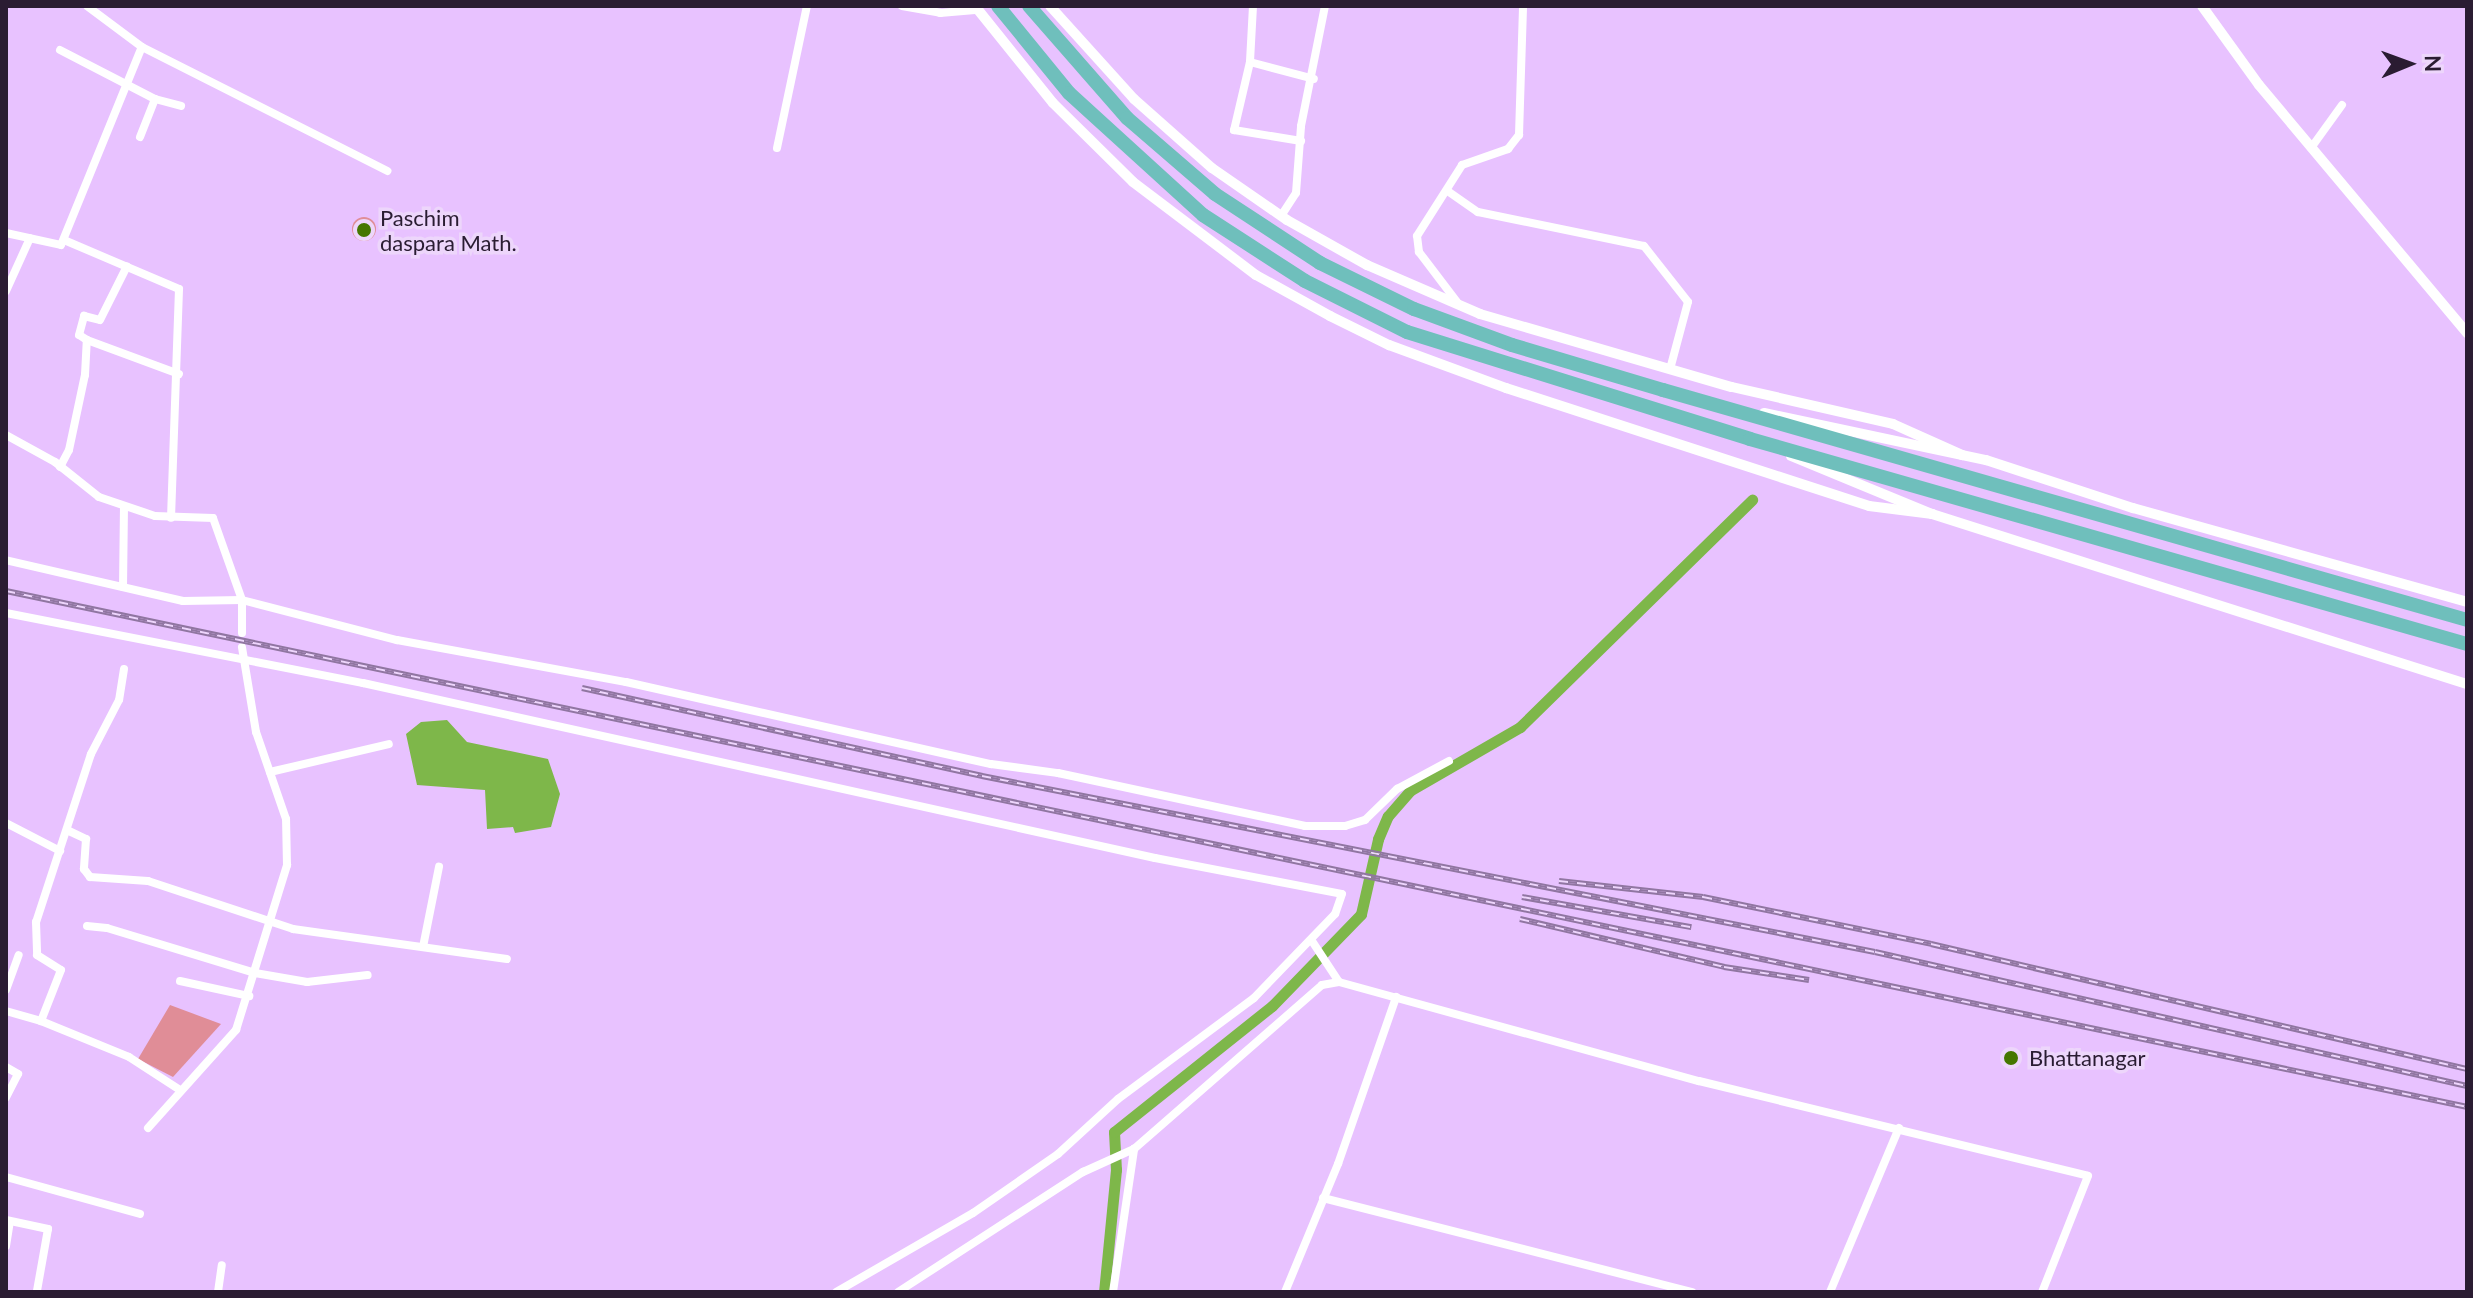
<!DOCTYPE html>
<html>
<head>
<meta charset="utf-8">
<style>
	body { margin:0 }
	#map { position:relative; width:2473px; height:1298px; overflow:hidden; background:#e8c2ff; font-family:Lato,sans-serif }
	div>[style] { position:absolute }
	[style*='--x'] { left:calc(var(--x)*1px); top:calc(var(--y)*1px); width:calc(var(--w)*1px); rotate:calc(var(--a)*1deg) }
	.green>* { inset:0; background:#e08d97 }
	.round { border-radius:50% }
	.water>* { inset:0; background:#7eb74a }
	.canal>* { height:11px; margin:-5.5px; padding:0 5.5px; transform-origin:5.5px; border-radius:5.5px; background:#7eb74a }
	.minor>* { height:8px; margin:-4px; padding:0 4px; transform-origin:4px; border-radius:4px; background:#fff }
	.tertiary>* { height:10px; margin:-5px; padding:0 5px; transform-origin:5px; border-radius:5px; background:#fff }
	.trunk>* { height:14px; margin:-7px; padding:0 7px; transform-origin:7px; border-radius:7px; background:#6fbfbc }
	.rail>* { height:6px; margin-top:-3px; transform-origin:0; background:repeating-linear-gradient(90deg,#edd6fb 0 9px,#9076a1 0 18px); box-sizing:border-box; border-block:2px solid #9076a1 }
	.dots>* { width:22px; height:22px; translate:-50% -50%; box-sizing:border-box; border:4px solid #edd6fb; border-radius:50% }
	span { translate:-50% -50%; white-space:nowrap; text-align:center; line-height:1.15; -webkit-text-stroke:7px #edd6fb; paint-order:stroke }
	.poi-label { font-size:22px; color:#2a1c32 }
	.left { translate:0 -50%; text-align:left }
	.frame { position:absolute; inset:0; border:8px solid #2a1c32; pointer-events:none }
	.north { position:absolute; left:2369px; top:24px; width:80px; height:80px; -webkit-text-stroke:6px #edd6fb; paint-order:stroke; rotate:89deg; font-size:22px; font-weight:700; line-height:32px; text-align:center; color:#2a1c32 }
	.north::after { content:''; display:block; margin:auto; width:28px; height:36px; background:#2a1c32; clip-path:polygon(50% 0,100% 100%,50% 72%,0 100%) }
</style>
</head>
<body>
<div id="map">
	<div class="green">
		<div class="round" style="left:352px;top:217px;width:24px;height:24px"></div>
		<div style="clip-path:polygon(170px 1005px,221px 1024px,173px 1077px,138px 1059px)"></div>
	</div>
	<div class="water">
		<div style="clip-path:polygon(447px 720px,467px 742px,548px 759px,560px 794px,551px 827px,515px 833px,513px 827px,487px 829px,485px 790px,417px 785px,406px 734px,421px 722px)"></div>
	</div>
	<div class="canal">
		<div style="--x:1104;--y:1292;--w:123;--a:-84.4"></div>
		<div style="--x:1116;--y:1170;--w:38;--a:-93"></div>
		<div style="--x:1114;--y:1132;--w:202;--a:-38.6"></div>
		<div style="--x:1272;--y:1006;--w:128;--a:-45.9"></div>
		<div style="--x:1361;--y:914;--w:77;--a:-77.2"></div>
		<div style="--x:1378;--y:839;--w:25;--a:-67"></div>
		<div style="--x:1388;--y:816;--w:35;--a:-49"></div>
		<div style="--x:1411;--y:790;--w:126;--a:-30"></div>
		<div style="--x:1520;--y:727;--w:325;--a:-44.4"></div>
	</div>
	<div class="minor">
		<div style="--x:87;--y:6;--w:69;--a:36.7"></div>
		<div style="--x:142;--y:47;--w:275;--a:26.8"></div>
		<div style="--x:902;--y:6;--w:39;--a:10"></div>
		<div style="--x:940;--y:13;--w:38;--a:-5"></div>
		<div style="--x:1253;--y:6;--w:56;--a:93.1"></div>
		<div style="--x:1250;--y:62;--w:70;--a:103.2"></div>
		<div style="--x:1234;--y:130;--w:68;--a:9.3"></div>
		<div style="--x:60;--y:50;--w:107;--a:27.3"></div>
		<div style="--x:155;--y:99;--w:27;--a:15"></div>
		<div style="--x:1250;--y:62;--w:66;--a:14.9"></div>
		<div style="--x:140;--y:137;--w:41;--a:-68.5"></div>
		<div style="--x:777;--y:148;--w:145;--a:-78.1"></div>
		<div style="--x:2311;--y:148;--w:53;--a:-54.2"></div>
		<div style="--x:1449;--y:192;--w:35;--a:35"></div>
		<div style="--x:1478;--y:212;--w:169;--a:11.6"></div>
		<div style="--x:1644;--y:246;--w:71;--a:51.8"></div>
		<div style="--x:1688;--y:302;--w:69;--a:105"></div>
		<div style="--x:1281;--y:216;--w:27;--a:-57"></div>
		<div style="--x:1296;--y:193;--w:67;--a:-85.7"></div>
		<div style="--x:1301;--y:126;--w:122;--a:-78.7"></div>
		<div style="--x:6;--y:233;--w:56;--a:12.3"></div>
		<div style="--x:61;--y:245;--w:214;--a:-67.8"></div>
		<div style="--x:64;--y:240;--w:125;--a:23.1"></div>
		<div style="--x:179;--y:289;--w:229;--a:92"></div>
		<div style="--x:6;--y:291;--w:58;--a:-65.6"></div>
		<div style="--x:1457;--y:302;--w:63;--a:-127.2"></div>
		<div style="--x:1419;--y:252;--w:16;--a:-97"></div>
		<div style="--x:1417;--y:236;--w:84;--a:-57.6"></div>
		<div style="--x:1462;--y:165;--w:49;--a:-19.2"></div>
		<div style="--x:1508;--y:149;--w:18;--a:-52"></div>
		<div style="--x:1519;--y:135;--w:129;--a:-88.2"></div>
		<div style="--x:87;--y:340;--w:98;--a:20.3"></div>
		<div style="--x:6;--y:435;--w:56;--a:28.9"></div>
		<div style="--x:55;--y:462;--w:56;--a:38.5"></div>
		<div style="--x:99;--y:497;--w:59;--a:18.7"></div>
		<div style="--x:155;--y:516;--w:58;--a:2"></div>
		<div style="--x:213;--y:518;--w:87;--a:70.5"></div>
		<div style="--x:242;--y:600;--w:59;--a:179"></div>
		<div style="--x:183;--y:601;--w:182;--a:-167"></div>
		<div style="--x:60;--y:467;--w:19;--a:-62"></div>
		<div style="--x:69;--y:450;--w:77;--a:-78"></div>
		<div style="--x:85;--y:375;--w:35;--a:-87"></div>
		<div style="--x:87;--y:340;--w:9;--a:-148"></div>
		<div style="--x:79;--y:335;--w:20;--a:-75"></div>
		<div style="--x:84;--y:316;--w:16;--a:14"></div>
		<div style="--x:100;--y:320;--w:60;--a:-63.4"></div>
		<div style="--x:123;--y:587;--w:80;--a:-89.3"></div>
		<div style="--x:6;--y:613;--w:364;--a:11.1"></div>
		<div style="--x:363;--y:683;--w:811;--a:12.46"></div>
		<div style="--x:1155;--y:858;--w:190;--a:10.9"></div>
		<div style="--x:1342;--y:894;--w:21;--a:109"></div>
		<div style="--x:1335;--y:914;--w:117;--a:134"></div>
		<div style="--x:1254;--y:998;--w:169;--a:143.4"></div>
		<div style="--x:1118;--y:1099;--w:81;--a:137.5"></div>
		<div style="--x:1058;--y:1154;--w:103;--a:145.2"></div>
		<div style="--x:973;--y:1213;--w:158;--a:150"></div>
		<div style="--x:242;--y:633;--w:33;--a:-90"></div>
		<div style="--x:242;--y:600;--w:160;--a:14.5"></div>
		<div style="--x:397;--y:640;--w:233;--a:10.4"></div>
		<div style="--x:626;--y:682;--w:374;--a:12.7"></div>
		<div style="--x:991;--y:764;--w:68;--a:7.7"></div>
		<div style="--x:1058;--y:773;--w:253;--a:12.1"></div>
		<div style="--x:1305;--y:826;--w:40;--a:0"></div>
		<div style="--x:1345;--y:826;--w:21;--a:-17"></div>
		<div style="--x:1365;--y:820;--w:45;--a:-44.1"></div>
		<div style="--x:1397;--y:789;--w:59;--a:-28.3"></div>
		<div style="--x:124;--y:669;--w:31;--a:99"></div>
		<div style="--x:119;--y:700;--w:61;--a:117.4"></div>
		<div style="--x:91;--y:754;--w:177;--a:108.1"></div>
		<div style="--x:36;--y:922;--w:33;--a:88"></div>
		<div style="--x:37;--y:955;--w:28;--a:32"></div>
		<div style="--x:61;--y:970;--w:55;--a:111.4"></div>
		<div style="--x:41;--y:1021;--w:95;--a:22.2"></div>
		<div style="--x:129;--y:1057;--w:61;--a:32.9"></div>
		<div style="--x:270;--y:772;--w:122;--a:-13.2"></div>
		<div style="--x:6;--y:823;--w:61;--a:27.4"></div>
		<div style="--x:69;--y:831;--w:19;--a:25"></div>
		<div style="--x:86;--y:839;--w:30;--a:94"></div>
		<div style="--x:84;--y:869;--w:10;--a:53"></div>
		<div style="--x:90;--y:877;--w:58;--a:3.9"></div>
		<div style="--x:148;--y:881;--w:153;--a:18.3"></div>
		<div style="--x:293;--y:929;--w:216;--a:8"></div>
		<div style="--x:87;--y:926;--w:20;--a:6"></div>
		<div style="--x:107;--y:928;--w:155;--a:16.9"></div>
		<div style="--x:255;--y:973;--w:53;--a:9.8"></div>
		<div style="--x:307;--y:982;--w:61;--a:-6.5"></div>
		<div style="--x:1312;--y:941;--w:49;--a:56.6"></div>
		<div style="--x:423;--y:947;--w:82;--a:-78.7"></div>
		<div style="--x:180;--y:981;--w:71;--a:12.3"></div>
		<div style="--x:6;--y:990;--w:37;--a:-70"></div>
		<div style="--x:6;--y:1011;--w:36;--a:16"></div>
		<div style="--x:6;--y:1067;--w:14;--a:30"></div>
		<div style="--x:18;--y:1074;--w:27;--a:117"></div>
		<div style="--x:148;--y:1128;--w:132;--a:-48.1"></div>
		<div style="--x:236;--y:1030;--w:173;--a:-72.8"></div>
		<div style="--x:287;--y:865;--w:46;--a:-91.2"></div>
		<div style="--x:286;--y:819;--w:92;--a:-109"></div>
		<div style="--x:256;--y:732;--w:86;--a:-99.4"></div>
		<div style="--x:6;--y:1177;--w:139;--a:15.4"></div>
		<div style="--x:1323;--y:1198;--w:381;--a:14.3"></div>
		<div style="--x:6;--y:1220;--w:43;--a:12.1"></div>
		<div style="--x:48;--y:1229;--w:63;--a:100.1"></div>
		<div style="--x:6;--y:1246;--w:24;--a:-81"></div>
		<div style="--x:218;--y:1292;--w:27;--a:-82"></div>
		<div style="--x:898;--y:1292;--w:221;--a:-33"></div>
		<div style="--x:1083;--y:1172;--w:56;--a:-24.3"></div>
		<div style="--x:1134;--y:1149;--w:249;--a:-41.1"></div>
		<div style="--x:1322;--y:985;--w:17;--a:-10"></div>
		<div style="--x:1339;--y:982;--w:373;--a:15.4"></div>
		<div style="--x:1699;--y:1081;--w:400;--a:13.7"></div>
		<div style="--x:2088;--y:1176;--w:125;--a:111.6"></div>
		<div style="--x:1113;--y:1292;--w:145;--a:-81.6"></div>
		<div style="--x:1285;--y:1292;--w:139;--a:-67.5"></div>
		<div style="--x:1338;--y:1164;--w:177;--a:-70.8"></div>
		<div style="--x:1830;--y:1292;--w:178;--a:-67.2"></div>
	</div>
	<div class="tertiary">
		<div style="--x:975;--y:6;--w:124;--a:51.2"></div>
		<div style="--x:1053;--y:103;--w:112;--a:44.6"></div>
		<div style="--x:1133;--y:182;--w:154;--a:37.1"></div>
		<div style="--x:1256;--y:275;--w:85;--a:29"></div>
		<div style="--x:1330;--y:316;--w:66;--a:26.2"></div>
		<div style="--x:1389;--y:345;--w:125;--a:20.2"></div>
		<div style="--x:1506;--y:388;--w:382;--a:18"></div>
		<div style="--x:1869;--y:506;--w:64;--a:7.2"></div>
		<div style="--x:1050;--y:6;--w:125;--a:47.9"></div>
		<div style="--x:1134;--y:99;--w:104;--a:41.5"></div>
		<div style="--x:1212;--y:168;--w:91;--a:34.7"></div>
		<div style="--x:1287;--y:220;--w:92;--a:29.4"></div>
		<div style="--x:1367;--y:265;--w:123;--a:23.4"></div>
		<div style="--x:1480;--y:314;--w:262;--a:16.2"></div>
		<div style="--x:1732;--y:387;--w:165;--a:12.9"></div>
		<div style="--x:1893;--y:424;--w:76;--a:24.2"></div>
		<div style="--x:2202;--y:6;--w:97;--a:54.2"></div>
		<div style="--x:2259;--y:85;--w:324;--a:50"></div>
		<div style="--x:1764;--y:413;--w:227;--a:12"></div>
		<div style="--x:1986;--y:460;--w:155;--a:18.1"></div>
		<div style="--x:2133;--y:508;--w:347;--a:15.7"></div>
		<div style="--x:1791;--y:456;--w:152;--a:22.4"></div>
		<div style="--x:1932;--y:514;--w:561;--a:17.63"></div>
	</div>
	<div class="trunk">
		<div style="--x:998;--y:6;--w:112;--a:50.8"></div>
		<div style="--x:1069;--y:93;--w:181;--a:42.3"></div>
		<div style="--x:1203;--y:215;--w:121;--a:32.9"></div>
		<div style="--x:1305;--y:281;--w:114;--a:26.6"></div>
		<div style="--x:1407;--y:332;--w:359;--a:17.3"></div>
		<div style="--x:1750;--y:439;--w:746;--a:15.96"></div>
		<div style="--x:1029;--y:6;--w:149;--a:48.8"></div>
		<div style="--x:1127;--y:118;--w:116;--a:40.8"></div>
		<div style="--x:1215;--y:194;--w:126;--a:33.3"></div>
		<div style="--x:1320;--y:263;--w:105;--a:26.1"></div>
		<div style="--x:1414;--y:309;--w:104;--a:20.2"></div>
		<div style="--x:1512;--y:345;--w:158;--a:16.6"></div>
		<div style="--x:1663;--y:390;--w:836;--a:15.96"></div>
	</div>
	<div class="rail">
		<div style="--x:6;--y:591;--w:2515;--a:11.84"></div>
		<div style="--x:582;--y:688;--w:410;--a:12.4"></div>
		<div style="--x:982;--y:776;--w:910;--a:11.15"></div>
		<div style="--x:1875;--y:952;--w:607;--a:12.75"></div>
		<div style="--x:1559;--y:881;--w:145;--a:6.3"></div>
		<div style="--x:1703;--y:897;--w:233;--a:11.6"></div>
		<div style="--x:1931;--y:944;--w:550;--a:13.13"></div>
		<div style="--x:1522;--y:897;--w:172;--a:10.1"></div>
		<div style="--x:1520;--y:919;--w:210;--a:13.2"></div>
		<div style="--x:1724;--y:967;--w:86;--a:8.7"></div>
	</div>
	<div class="dots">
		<div style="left:364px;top:230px;background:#457700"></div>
		<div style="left:2011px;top:1058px;background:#457700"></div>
	</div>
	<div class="poi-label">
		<span class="left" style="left:380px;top:230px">Paschim<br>daspara Math.</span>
		<span class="left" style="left:2029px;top:1058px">Bhattanagar</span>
	</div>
	<div class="frame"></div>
	<div class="north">N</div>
</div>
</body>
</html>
